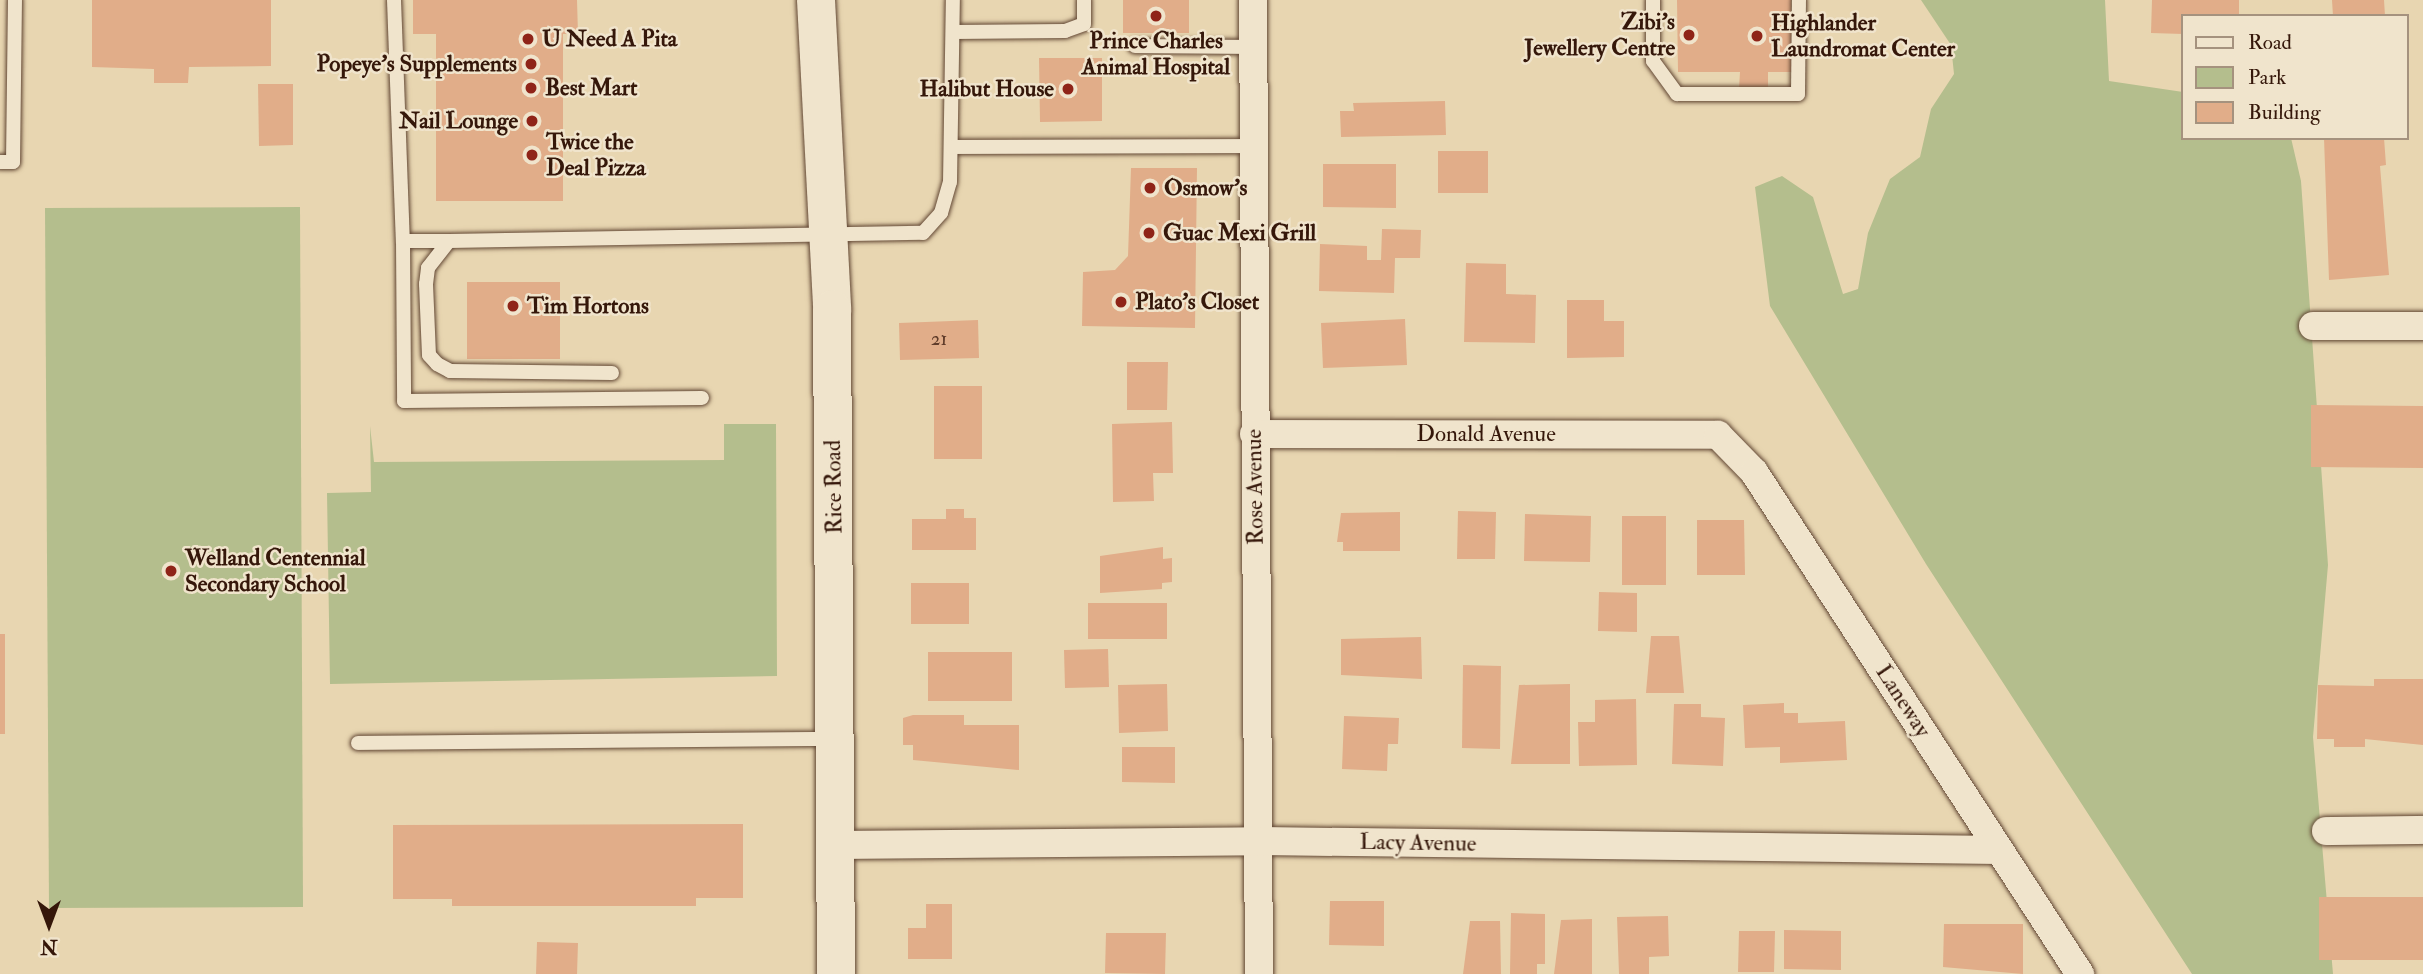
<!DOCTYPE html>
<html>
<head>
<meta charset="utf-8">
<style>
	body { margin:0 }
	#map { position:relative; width:2423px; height:974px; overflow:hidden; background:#e8d6b1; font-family:"IM FELL Double Pica",serif }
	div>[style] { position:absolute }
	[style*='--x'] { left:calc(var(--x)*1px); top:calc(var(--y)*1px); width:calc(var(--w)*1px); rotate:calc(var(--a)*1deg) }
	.green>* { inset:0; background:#b4be8d }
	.building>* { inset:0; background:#e1ad89 }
	.roads { filter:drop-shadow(0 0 2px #624734) drop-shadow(0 0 2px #624734) }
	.lane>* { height:14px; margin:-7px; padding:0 7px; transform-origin:7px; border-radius:7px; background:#f0e4cc }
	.street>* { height:28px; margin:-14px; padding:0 14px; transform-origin:14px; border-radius:14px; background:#f0e4cc }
	.secondary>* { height:38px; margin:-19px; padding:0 19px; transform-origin:19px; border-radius:19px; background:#f0e4cc }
	.dots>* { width:19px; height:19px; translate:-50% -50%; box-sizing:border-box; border:4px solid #f0e4cc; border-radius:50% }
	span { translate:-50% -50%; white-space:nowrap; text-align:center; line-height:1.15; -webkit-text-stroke:5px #f0e4cc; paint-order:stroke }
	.number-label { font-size:19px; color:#603c2a }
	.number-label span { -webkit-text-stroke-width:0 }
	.poi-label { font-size:23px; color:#35170a; font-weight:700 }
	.right { translate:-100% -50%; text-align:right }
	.left { translate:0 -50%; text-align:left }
	.street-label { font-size:23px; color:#35170a }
	.legend { position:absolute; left:2181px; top:14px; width:228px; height:126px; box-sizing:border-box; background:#f0e4cc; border:2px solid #a5927e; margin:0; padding:9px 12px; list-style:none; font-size:21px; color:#35170a }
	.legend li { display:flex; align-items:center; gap:14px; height:35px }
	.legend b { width:35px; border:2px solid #a5927e }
	.north { position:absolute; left:14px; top:890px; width:70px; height:70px; -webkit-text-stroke:5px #f0e4cc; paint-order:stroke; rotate:180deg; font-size:19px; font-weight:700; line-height:28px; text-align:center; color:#35170a }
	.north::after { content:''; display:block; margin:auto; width:24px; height:32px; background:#35170a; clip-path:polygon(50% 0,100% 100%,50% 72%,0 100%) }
</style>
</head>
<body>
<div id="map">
	<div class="green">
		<div style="clip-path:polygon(1921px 0,2105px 0,2109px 81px,2183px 92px,2183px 138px,2291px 138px,2301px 181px,2328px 565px,2313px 737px,2333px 974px,2192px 974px,1926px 564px,1770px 306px,1755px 187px,1782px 176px,1813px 197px,1843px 294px,1858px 289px,1868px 233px,1890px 179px,1920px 157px,1931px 109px,1954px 74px,1951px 45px)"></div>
		<div style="clip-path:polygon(300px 207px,303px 907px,49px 908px,45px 208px)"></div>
		<div style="clip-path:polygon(724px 424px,776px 424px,777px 676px,330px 684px,327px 493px,371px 492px,370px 426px,374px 462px,724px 460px)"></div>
	</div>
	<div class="building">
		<div style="clip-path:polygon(92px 0,271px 0,271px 66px,189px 67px,188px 83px,154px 83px,154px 69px,92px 67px)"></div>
		<div style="clip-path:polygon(413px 0,577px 0,578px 34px,563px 34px,563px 201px,436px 201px,436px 34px,413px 34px)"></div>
		<div style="clip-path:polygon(1123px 0,1189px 0,1189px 33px,1123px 33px)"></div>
		<div style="clip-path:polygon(1677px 0,1791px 0,1792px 72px,1768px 72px,1768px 89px,1739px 89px,1740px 72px,1678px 72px)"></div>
		<div style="clip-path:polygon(2152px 0,2239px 0,2239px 16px,2183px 16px,2183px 34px,2151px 33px)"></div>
		<div style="clip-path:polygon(2332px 0,2384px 0,2385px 16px,2333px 16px)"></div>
		<div style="clip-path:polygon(1039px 58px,1102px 58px,1102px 121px,1040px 122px)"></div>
		<div style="clip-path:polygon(258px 84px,293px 84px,293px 145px,259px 146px)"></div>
		<div style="clip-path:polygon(1445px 101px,1446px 135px,1341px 137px,1340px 111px,1354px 111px,1353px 103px)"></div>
		<div style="clip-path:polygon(2324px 138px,2384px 138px,2386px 165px,2380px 166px,2389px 275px,2329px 280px)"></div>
		<div style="clip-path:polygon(1438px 151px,1488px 151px,1488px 193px,1438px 193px)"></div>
		<div style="clip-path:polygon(1323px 164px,1396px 164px,1396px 208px,1323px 207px)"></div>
		<div style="clip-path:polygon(1131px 168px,1197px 168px,1195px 328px,1082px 326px,1083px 272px,1115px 270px,1128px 256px)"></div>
		<div style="clip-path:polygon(1382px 229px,1421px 230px,1420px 258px,1395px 258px,1394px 293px,1319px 291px,1320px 244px,1367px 246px,1367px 260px,1381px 260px)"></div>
		<div style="clip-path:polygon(1466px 263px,1506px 264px,1506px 294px,1536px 295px,1535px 343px,1464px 342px)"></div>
		<div style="clip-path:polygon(467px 282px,560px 282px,560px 359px,467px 359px)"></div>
		<div style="clip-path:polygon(1567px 300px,1604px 300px,1604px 321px,1624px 321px,1624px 357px,1567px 358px)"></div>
		<div style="clip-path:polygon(1405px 319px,1407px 365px,1323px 368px,1321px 323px)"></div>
		<div style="clip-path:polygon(978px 320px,979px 358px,900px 360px,899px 323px)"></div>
		<div style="clip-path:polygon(1127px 362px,1168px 362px,1167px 410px,1127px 410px)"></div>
		<div style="clip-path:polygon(934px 386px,982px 386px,982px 459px,934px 459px)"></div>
		<div style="clip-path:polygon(2311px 405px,2423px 406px,2423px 468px,2311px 467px)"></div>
		<div style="clip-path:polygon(1172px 422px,1173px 473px,1153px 473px,1154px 501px,1113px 502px,1112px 424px)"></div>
		<div style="clip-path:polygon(946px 509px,964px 509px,964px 518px,976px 518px,976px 550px,912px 550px,912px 519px,946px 519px)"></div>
		<div style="clip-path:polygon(1458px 511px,1496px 512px,1495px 559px,1457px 559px)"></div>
		<div style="clip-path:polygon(1400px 512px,1400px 551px,1343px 551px,1343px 542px,1337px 542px,1341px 513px)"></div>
		<div style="clip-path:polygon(1525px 514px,1591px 516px,1590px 562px,1524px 561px)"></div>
		<div style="clip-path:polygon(1622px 516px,1666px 516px,1666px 585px,1622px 585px)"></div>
		<div style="clip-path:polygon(1697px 520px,1744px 520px,1745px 575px,1697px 575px)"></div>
		<div style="clip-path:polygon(1163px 547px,1163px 559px,1172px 558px,1172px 582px,1162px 583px,1162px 589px,1100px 593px,1100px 556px)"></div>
		<div style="clip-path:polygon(911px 583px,969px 583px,969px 624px,911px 624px)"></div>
		<div style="clip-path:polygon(1599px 592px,1637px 593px,1637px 632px,1598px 631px)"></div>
		<div style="clip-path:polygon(1088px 603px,1167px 603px,1167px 639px,1088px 639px)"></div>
		<div style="clip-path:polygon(0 634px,5px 634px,5px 734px,0 734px)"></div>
		<div style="clip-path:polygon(1651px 636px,1679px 636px,1684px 693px,1646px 693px)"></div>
		<div style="clip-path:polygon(1421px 637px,1422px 679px,1341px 675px,1341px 639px)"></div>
		<div style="clip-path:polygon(1108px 649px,1109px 687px,1065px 688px,1064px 650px)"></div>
		<div style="clip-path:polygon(928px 652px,1012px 652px,1012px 701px,928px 701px)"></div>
		<div style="clip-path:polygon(1463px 665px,1501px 666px,1500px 749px,1462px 748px)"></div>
		<div style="clip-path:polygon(2374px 679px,2423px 679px,2423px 745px,2365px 739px,2365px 747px,2334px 747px,2334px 739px,2317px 739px,2318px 685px,2374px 686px)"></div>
		<div style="clip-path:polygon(1167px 684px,1168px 731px,1119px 733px,1118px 685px)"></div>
		<div style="clip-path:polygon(1570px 684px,1570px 764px,1511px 764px,1519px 685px)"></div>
		<div style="clip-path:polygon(1636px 699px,1637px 765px,1579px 766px,1578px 722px,1595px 722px,1595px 700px)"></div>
		<div style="clip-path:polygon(1784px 703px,1784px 713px,1798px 713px,1798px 723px,1845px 721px,1847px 760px,1780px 763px,1780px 747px,1745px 748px,1743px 705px)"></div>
		<div style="clip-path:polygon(1674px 704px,1701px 704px,1701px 717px,1725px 718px,1723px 766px,1672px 764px)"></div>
		<div style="clip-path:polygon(913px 715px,964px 715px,964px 725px,1019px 725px,1019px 770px,913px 760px,913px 745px,903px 745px,903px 718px)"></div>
		<div style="clip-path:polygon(1344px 716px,1399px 718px,1398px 744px,1388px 744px,1387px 771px,1342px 769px)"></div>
		<div style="clip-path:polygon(1122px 747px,1175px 747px,1175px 783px,1122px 782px)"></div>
		<div style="clip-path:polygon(743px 824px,743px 898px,696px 898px,696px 906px,452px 906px,452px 899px,393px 899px,393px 825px)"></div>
		<div style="clip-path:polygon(2319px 897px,2423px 897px,2423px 960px,2319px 960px)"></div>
		<div style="clip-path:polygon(1330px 901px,1384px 901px,1384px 946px,1329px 945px)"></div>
		<div style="clip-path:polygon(926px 904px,952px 904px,952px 959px,908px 959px,908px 928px,926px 928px)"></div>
		<div style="clip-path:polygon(1511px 913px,1545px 914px,1545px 964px,1537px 964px,1537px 974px,1510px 974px)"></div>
		<div style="clip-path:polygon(1668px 916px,1669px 956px,1649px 957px,1649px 974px,1619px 974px,1617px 917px)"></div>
		<div style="clip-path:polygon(1592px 919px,1592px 974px,1554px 974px,1561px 920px)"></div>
		<div style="clip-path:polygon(1470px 921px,1500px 921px,1501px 974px,1463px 974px)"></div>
		<div style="clip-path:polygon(1944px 924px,2023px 924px,2023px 974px,1943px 967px)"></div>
		<div style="clip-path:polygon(1784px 930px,1841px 931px,1841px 970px,1784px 969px)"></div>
		<div style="clip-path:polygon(1739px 931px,1775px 931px,1774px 972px,1738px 972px)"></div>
		<div style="clip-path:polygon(1106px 933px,1166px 933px,1165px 974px,1105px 973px)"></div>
		<div style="clip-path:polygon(537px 942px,578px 943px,577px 974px,536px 974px)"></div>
	</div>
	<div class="roads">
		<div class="lane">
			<div style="--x:394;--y:0;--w:241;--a:87.9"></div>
			<div style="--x:403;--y:241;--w:46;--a:0"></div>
			<div style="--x:449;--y:241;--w:474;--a:-1"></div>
			<div style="--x:923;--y:233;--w:27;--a:-48"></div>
			<div style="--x:941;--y:213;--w:32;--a:-74"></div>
			<div style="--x:950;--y:182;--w:182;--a:-89.1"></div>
			<div style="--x:1653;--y:0;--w:61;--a:90"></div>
			<div style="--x:1653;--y:61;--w:41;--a:54"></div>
			<div style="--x:1677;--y:94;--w:121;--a:0"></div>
			<div style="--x:1798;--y:94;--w:94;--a:-89.4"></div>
			<div style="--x:953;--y:32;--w:112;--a:-0.5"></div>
			<div style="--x:1065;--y:31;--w:20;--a:-20"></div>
			<div style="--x:1084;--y:24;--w:24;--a:-90"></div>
			<div style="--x:1135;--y:46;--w:116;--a:0.5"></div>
			<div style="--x:952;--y:147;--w:304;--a:-0.2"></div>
			<div style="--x:0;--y:162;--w:13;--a:0"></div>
			<div style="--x:13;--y:162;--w:162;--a:-89.3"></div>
			<div style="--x:403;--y:241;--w:160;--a:89.6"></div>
			<div style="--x:404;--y:401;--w:298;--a:-0.6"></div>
			<div style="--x:449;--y:241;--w:34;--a:128"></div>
			<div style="--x:428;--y:268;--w:16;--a:97"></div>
			<div style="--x:426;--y:284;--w:71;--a:87.6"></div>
			<div style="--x:429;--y:355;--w:12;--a:48"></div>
			<div style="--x:437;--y:364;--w:15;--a:28"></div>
			<div style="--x:450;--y:371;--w:162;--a:0.7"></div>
			<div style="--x:358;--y:743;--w:476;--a:-0.5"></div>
		</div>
		<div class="street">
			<div style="--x:1253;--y:0;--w:974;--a:89.65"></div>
			<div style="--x:2313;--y:326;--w:110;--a:0"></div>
			<div style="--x:1254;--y:434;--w:464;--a:0.1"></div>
			<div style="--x:1718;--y:435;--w:52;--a:45.8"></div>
			<div style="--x:1754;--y:472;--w:599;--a:57"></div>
			<div style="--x:2326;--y:831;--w:97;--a:-0.6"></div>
			<div style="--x:836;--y:845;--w:425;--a:-0.5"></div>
			<div style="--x:1261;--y:841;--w:738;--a:0.7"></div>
		</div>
		<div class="secondary">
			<div style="--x:816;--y:0;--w:309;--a:87"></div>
			<div style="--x:832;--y:309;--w:665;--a:89.66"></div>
		</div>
	</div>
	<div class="dots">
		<div style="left:1156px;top:16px;background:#8f2418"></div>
		<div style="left:1689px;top:35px;background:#8f2418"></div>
		<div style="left:1757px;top:36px;background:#8f2418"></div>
		<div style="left:528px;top:39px;background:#8f2418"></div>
		<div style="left:531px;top:64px;background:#8f2418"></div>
		<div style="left:531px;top:88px;background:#8f2418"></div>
		<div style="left:1068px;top:89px;background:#8f2418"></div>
		<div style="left:532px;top:121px;background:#8f2418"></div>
		<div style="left:532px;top:155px;background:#8f2418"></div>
		<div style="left:1150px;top:188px;background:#8f2418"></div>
		<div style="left:1149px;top:233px;background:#8f2418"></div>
		<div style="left:1121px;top:302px;background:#8f2418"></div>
		<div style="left:513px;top:306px;background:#8f2418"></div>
		<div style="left:171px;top:571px;background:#8f2418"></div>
	</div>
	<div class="number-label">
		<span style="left:939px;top:340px">21</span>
	</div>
	<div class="poi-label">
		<span class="right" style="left:1675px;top:35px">Zibi's<br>Jewellery Centre</span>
		<span class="left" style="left:1771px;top:36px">Highlander<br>Laundromat Center</span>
		<span class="left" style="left:542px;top:39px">U Need A Pita</span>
		<span style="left:1156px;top:54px">Prince Charles<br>Animal Hospital</span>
		<span class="right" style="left:517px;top:64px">Popeye's Supplements</span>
		<span class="left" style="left:545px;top:88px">Best Mart</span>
		<span class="right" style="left:1054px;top:89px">Halibut House</span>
		<span class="right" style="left:518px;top:121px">Nail Lounge</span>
		<span class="left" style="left:546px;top:155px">Twice the<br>Deal Pizza</span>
		<span class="left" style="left:1164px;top:188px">Osmow's</span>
		<span class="left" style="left:1163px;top:233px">Guac Mexi Grill</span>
		<span class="left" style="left:1135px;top:302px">Plato's Closet</span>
		<span class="left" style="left:527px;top:306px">Tim Hortons</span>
		<span class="left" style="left:185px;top:571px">Welland Centennial<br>Secondary School</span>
	</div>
	<div class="street-label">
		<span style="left:1486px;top:434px">Donald Avenue</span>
		<span style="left:834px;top:487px;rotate:-91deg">Rice Road</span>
		<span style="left:1255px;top:487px;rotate:-91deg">Rose Avenue</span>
		<span style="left:1903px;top:701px;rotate:57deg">Laneway</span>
		<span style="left:1418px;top:843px;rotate:1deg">Lacy Avenue</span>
	</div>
	<ul class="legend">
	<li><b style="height:9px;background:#f0e4cc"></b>Road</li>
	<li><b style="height:19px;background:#b4be8d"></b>Park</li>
	<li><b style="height:19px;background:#e1ad89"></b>Building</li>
	</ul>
	<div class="north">N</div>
</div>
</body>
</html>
